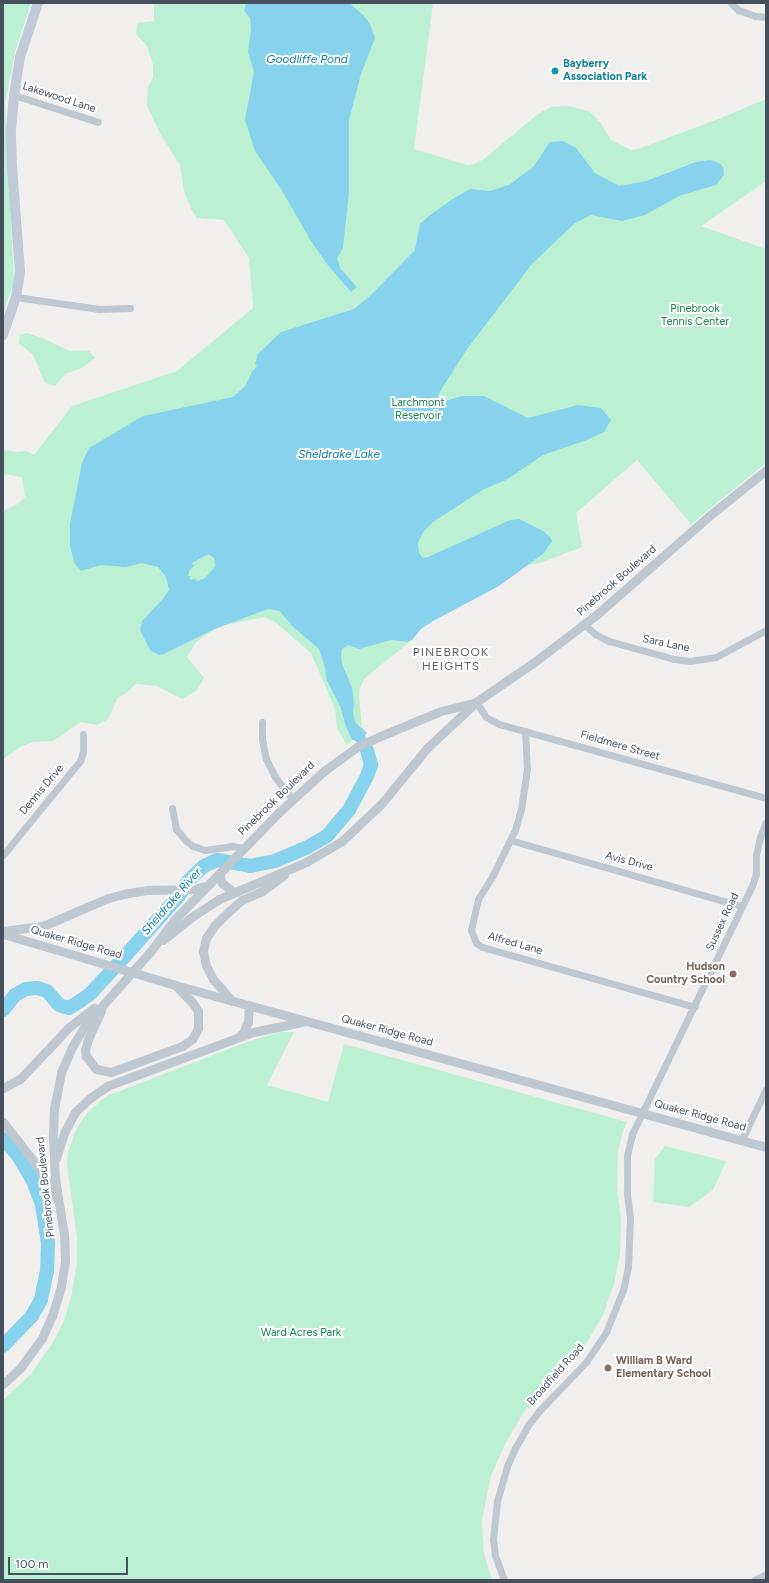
<!DOCTYPE html>
<html>
<head>
<meta charset="utf-8">
<style>
	body { margin:0 }
	#map { position:relative; width:769px; height:1583px; overflow:hidden; background:#f1eeee; font-family:Figtree,sans-serif }
	div>[style] { position:absolute }
	[style*='--x'] { left:calc(var(--x)*1px); top:calc(var(--y)*1px); width:calc(var(--w)*1px); rotate:calc(var(--a)*1deg) }
	.green>* { inset:0; background:#bbf0d2 }
	.water>* { inset:0; background:#87d3ee }
	.river>* { height:14px; margin:-7px; padding:0 7px; transform-origin:7px; border-radius:7px; background:#87d3ee }
	.minor>* { height:7px; margin:-3.5px; padding:0 3.5px; transform-origin:3.5px; border-radius:3.5px; background:#bec8d1 }
	.tertiary>* { height:9px; margin:-4.5px; padding:0 4.5px; transform-origin:4.5px; border-radius:4.5px; background:#bec8d1 }
	.secondary>* { height:10px; margin:-5px; padding:0 5px; transform-origin:5px; border-radius:5px; background:#c0cad8 }
	.tertiary-bridge>* { height:9px; margin:-4.5px; padding:0 4.5px; transform-origin:4.5px; border-radius:4.5px; background:#bec8d1 }
	.dots>* { width:11px; height:11px; translate:-50% -50%; box-sizing:border-box; border:2px solid #fff; border-radius:50% }
	span { translate:-50% -50%; white-space:nowrap; text-align:center; line-height:1.15; -webkit-text-stroke:4px #fff; paint-order:stroke }
	.culture-label { font-size:11px; color:#0d838f; font-weight:700 }
	.left { translate:0 -50%; text-align:left }
	.street-label { font-size:11px; color:#46505c }
	.park-label { font-size:11px; color:#157f4f }
	.education-label { font-size:11px; color:#785e54; font-weight:700 }
	.right { translate:-100% -50%; text-align:right }
	.water-label { font-size:12px; color:#097ba4; font-style:italic }
	.neighbourhood-label { font-size:12px; color:#5b5e63; letter-spacing:1px }
	.frame { position:absolute; inset:0; border:4px solid #46505c; pointer-events:none }
	.scale { position:absolute; left:8px; top:1557px; width:120px; height:18px; box-sizing:border-box; border:2px solid #46505c; border-top:0; padding-left:5px; font-size:12px; line-height:14px; white-space:nowrap; color:#46505c; -webkit-text-stroke:3px #fff; paint-order:stroke }
</style>
</head>
<body>
<div id="map">
	<div class="green">
		<div style="clip-path:polygon(3px 3px,31px 3px,15px 52px,5px 104px,14px 281px,3px 314px)"></div>
		<div style="clip-path:polygon(154px 3px,433px 3px,414px 149px,467px 165px,474px 164px,484px 159px,538px 114px,551px 107px,570px 106px,590px 112px,600px 122px,611px 140px,631px 150px,638px 149px,721px 118px,766px 99px,766px 181px,701px 226px,766px 249px,766px 463px,691px 524px,637px 460px,576px 513px,582px 547px,543px 562px,526px 566px,390px 640px,407px 642px,412px 640px,365px 678px,360px 688px,359px 697px,362px 727px,355px 722px,352px 712px,354px 705px,341px 656px,286px 605px,210px 601px,165px 654px,215px 629px,196px 642px,187px 657px,204px 678px,196px 691px,182px 699px,157px 686px,136px 684px,125px 694px,118px 697px,108px 719px,97px 725px,81px 722px,53px 741px,33px 742px,20px 747px,3px 759px,3px 511px,18px 504px,25px 497px,22px 477px,3px 474px,3px 450px,17px 452px,26px 451px,34px 455px,72px 406px,177px 371px,253px 308px,249px 258px,224px 220px,197px 218px,191px 209px,184px 190px,180px 165px,161px 135px,147px 106px,148px 87px,153px 77px,153px 64px,147px 46px,136px 34px,137px 23px,154px 21px)"></div>
		<div style="clip-path:polygon(27px 333px,42px 338px,70px 351px,89px 351px,95px 358px,82px 368px,65px 374px,55px 386px,45px 383px,33px 355px,19px 343px,20px 335px)"></div>
		<div style="clip-path:polygon(268px 609px,279px 611px,293px 627px,319px 649px,325px 668px,327px 681px,340px 706px,346px 727px,352px 740px,347px 745px,337px 728px,335px 709px,311px 653px,275px 622px,264px 617px,225px 625px)"></div>
		<div style="clip-path:polygon(280px 1032px,294px 1032px,267px 1085px,328px 1102px,344px 1044px,627px 1122px,623px 1131px,618px 1150px,617px 1187px,621px 1218px,620px 1253px,614px 1284px,603px 1315px,586px 1344px,558px 1378px,529px 1409px,527px 1407px,505px 1444px,491px 1476px,482px 1520px,484px 1554px,492px 1580px,3px 1580px,3px 1400px,31px 1374px,52px 1344px,64px 1321px,71px 1297px,77px 1262px,77px 1238px,67px 1165px,68px 1152px,76px 1130px,87px 1113px,107px 1096px,247px 1042px)"></div>
		<div style="clip-path:polygon(665px 1146px,726px 1161px,713px 1190px,689px 1207px,653px 1202px,655px 1159px)"></div>
	</div>
	<div class="water">
		<div style="clip-path:polygon(246px 3px,349px 3px,363px 15px,370px 24px,375px 38px,361px 74px,349px 120px,349px 192px,343px 248px,337px 258px,340px 268px,357px 287px,351px 292px,327px 264px,311px 241px,281px 189px,255px 151px,245px 120px,254px 72px,248px 52px,251px 30px,250px 18px,244px 11px)"></div>
		<div style="clip-path:polygon(evenodd,563px 141px,576px 148px,595px 173px,619px 186px,646px 181px,696px 162px,710px 160px,719px 163px,723px 167px,724px 175px,716px 185px,679px 196px,645px 215px,622px 221px,591px 215px,575px 223px,532px 264px,467px 349px,439px 393px,438px 399px,445px 401px,462px 396px,484px 396px,528px 418px,578px 405px,601px 408px,611px 420px,604px 432px,587px 440px,543px 455px,506px 480px,484px 489px,461px 504px,433px 522px,423px 532px,418px 543px,419px 553px,423px 558px,428px 557px,510px 520px,519px 519px,543px 531px,550px 537px,552px 541px,544px 553px,499px 586px,433px 621px,421px 629px,412px 640px,407px 642px,391px 640px,359px 649px,348px 645px,342px 649px,341px 655px,343px 666px,352px 688px,354px 705px,353px 712px,355px 722px,367px 733px,365px 735px,368px 747px,367px 750px,354px 740px,352px 740px,346px 727px,340px 706px,327px 681px,325px 668px,319px 649px,293px 627px,279px 611px,268px 609px,215px 629px,164px 654px,159px 655px,150px 650px,140px 630px,142px 621px,161px 601px,169px 590px,166px 577px,158px 567px,142px 563px,126px 567px,101px 565px,81px 571px,74px 562px,70px 546px,70px 524px,82px 463px,89px 448px,143px 416px,233px 397px,245px 386px,252px 372px,257px 366px,255px 364px,258px 354px,281px 332px,354px 309px,371px 295px,415px 250px,420px 224px,429px 216px,451px 200px,470px 189px,490px 191px,509px 185px,533px 167px,550px 142px,563px 141px,208px 554px,214px 558px,215px 566px,213px 569px,204px 579px,197px 581px,195px 580px,197px 578px,191px 580px,189px 578px,191px 576px,188px 576px,190px 569px,197px 564px,193px 565px,192px 563px,208px 554px)"></div>
	</div>
	<div class="river">
		<div style="--x:3;--y:1010;--w:19;--a:-51"></div>
		<div style="--x:15;--y:995;--w:13;--a:-29"></div>
		<div style="--x:26;--y:989;--w:11;--a:-5"></div>
		<div style="--x:37;--y:988;--w:10;--a:17"></div>
		<div style="--x:47;--y:991;--w:18;--a:49"></div>
		<div style="--x:59;--y:1005;--w:10;--a:17"></div>
		<div style="--x:69;--y:1008;--w:13;--a:-32"></div>
		<div style="--x:80;--y:1001;--w:12;--a:-35"></div>
		<div style="--x:90;--y:994;--w:52;--a:-47.4"></div>
		<div style="--x:125;--y:956;--w:79;--a:-48.1"></div>
		<div style="--x:178;--y:897;--w:20;--a:-57"></div>
		<div style="--x:189;--y:880;--w:21;--a:-43"></div>
		<div style="--x:204;--y:866;--w:14;--a:-25"></div>
		<div style="--x:217;--y:860;--w:34;--a:10"></div>
		<div style="--x:250;--y:866;--w:25;--a:-11"></div>
		<div style="--x:275;--y:861;--w:34;--a:-23"></div>
		<div style="--x:306;--y:848;--w:24;--a:-30"></div>
		<div style="--x:327;--y:836;--w:34;--a:-50"></div>
		<div style="--x:349;--y:810;--w:38;--a:-62"></div>
		<div style="--x:367;--y:776;--w:12;--a:-70"></div>
		<div style="--x:371;--y:765;--w:16;--a:-105"></div>
		<div style="--x:3;--y:1139;--w:21;--a:47"></div>
		<div style="--x:17;--y:1154;--w:31;--a:59"></div>
		<div style="--x:33;--y:1181;--w:26;--a:69"></div>
		<div style="--x:42;--y:1205;--w:39;--a:81"></div>
		<div style="--x:48;--y:1244;--w:27;--a:92"></div>
		<div style="--x:47;--y:1271;--w:30;--a:102"></div>
		<div style="--x:41;--y:1300;--w:20;--a:120"></div>
		<div style="--x:31;--y:1317;--w:40;--a:134"></div>
	</div>
	<div class="minor">
		<div style="--x:731;--y:3;--w:10;--a:45"></div>
		<div style="--x:738;--y:10;--w:18;--a:19"></div>
		<div style="--x:755;--y:16;--w:11;--a:5"></div>
		<div style="--x:14;--y:95;--w:88;--a:17.8"></div>
		<div style="--x:16;--y:297;--w:84;--a:8.2"></div>
		<div style="--x:99;--y:309;--w:31;--a:-2"></div>
		<div style="--x:584;--y:624;--w:15;--a:42"></div>
		<div style="--x:595;--y:634;--w:16;--a:27"></div>
		<div style="--x:609;--y:641;--w:67;--a:15.5"></div>
		<div style="--x:674;--y:659;--w:16;--a:7"></div>
		<div style="--x:690;--y:661;--w:26;--a:-9"></div>
		<div style="--x:716;--y:657;--w:57;--a:-28.4"></div>
		<div style="--x:476;--y:702;--w:18;--a:56"></div>
		<div style="--x:486;--y:717;--w:15;--a:28"></div>
		<div style="--x:499;--y:724;--w:277;--a:15.5"></div>
		<div style="--x:262;--y:722;--w:17;--a:90"></div>
		<div style="--x:262;--y:739;--w:20;--a:79"></div>
		<div style="--x:266;--y:759;--w:20;--a:63"></div>
		<div style="--x:275;--y:777;--w:28;--a:52"></div>
		<div style="--x:525;--y:731;--w:38;--a:87"></div>
		<div style="--x:527;--y:769;--w:40;--a:98.5"></div>
		<div style="--x:521;--y:809;--w:22;--a:106"></div>
		<div style="--x:515;--y:830;--w:50;--a:116.1"></div>
		<div style="--x:493;--y:875;--w:28;--a:122"></div>
		<div style="--x:478;--y:899;--w:32;--a:103"></div>
		<div style="--x:471;--y:930;--w:14;--a:69"></div>
		<div style="--x:476;--y:943;--w:7;--a:34"></div>
		<div style="--x:482;--y:947;--w:221;--a:15.7"></div>
		<div style="--x:172;--y:808;--w:21;--a:79"></div>
		<div style="--x:176;--y:829;--w:16;--a:50"></div>
		<div style="--x:186;--y:841;--w:9;--a:36"></div>
		<div style="--x:193;--y:846;--w:13;--a:18"></div>
		<div style="--x:205;--y:850;--w:27;--a:-8"></div>
		<div style="--x:232;--y:846;--w:12;--a:9"></div>
		<div style="--x:510;--y:840;--w:241;--a:15.9"></div>
		<div style="--x:3;--y:855;--w:122;--a:-50.7"></div>
		<div style="--x:80;--y:761;--w:9;--a:-72"></div>
		<div style="--x:83;--y:752;--w:18;--a:-90"></div>
		<div style="--x:742;--y:1139;--w:55;--a:-64.4"></div>
		<div style="--x:504;--y:1580;--w:27;--a:-110"></div>
		<div style="--x:495;--y:1555;--w:16;--a:-97"></div>
		<div style="--x:493;--y:1539;--w:38;--a:-84"></div>
		<div style="--x:497;--y:1501;--w:36;--a:-74"></div>
		<div style="--x:507;--y:1466;--w:20;--a:-66"></div>
		<div style="--x:515;--y:1448;--w:28;--a:-60"></div>
		<div style="--x:529;--y:1424;--w:16;--a:-52"></div>
		<div style="--x:539;--y:1411;--w:68;--a:-46.2"></div>
		<div style="--x:586;--y:1362;--w:36;--a:-56"></div>
		<div style="--x:606;--y:1332;--w:45;--a:-68"></div>
		<div style="--x:623;--y:1290;--w:24;--a:-78"></div>
		<div style="--x:628;--y:1267;--w:49;--a:-87.7"></div>
		<div style="--x:630;--y:1218;--w:26;--a:-97"></div>
		<div style="--x:627;--y:1192;--w:36;--a:-90"></div>
		<div style="--x:627;--y:1156;--w:23;--a:-77"></div>
		<div style="--x:632;--y:1134;--w:276;--a:-64.2"></div>
		<div style="--x:752;--y:886;--w:13;--a:-72"></div>
		<div style="--x:756;--y:874;--w:19;--a:-90"></div>
		<div style="--x:756;--y:855;--w:18;--a:-77"></div>
		<div style="--x:760;--y:837;--w:16;--a:-68"></div>
		<div style="--x:754;--y:1580;--w:13;--a:-27"></div>
	</div>
	<div class="tertiary">
		<div style="--x:219;--y:874;--w:9;--a:72"></div>
		<div style="--x:222;--y:883;--w:14;--a:39"></div>
		<div style="--x:3;--y:931;--w:40;--a:-7.1"></div>
		<div style="--x:43;--y:926;--w:71;--a:-23.3"></div>
		<div style="--x:108;--y:898;--w:21;--a:-14"></div>
		<div style="--x:128;--y:893;--w:20;--a:-9"></div>
		<div style="--x:148;--y:890;--w:44;--a:-1.3"></div>
		<div style="--x:192;--y:889;--w:14;--a:-12"></div>
		<div style="--x:3;--y:934;--w:71;--a:16.4"></div>
		<div style="--x:163;--y:940;--w:35;--a:-39"></div>
		<div style="--x:190;--y:918;--w:35;--a:-33"></div>
		<div style="--x:219;--y:899;--w:95;--a:-23"></div>
		<div style="--x:306;--y:862;--w:42;--a:-30.3"></div>
		<div style="--x:342;--y:841;--w:55;--a:-43.5"></div>
		<div style="--x:382;--y:803;--w:71;--a:-50.7"></div>
		<div style="--x:427;--y:748;--w:67;--a:-43.2"></div>
		<div style="--x:476;--y:702;--w:69;--a:-34.4"></div>
		<div style="--x:533;--y:663;--w:79;--a:-37.3"></div>
		<div style="--x:596;--y:615;--w:150;--a:-41.2"></div>
		<div style="--x:709;--y:516;--w:73;--a:-38.9"></div>
		<div style="--x:175;--y:985;--w:613;--a:15.33"></div>
		<div style="--x:232;--y:1001;--w:29;--a:-131"></div>
		<div style="--x:213;--y:979;--w:15;--a:-118"></div>
		<div style="--x:206;--y:966;--w:15;--a:-101"></div>
		<div style="--x:203;--y:951;--w:13;--a:-77"></div>
		<div style="--x:206;--y:938;--w:14;--a:-56"></div>
		<div style="--x:214;--y:926;--w:20;--a:-45"></div>
		<div style="--x:228;--y:912;--w:18;--a:-41"></div>
		<div style="--x:242;--y:900;--w:22;--a:-24"></div>
		<div style="--x:262;--y:891;--w:27;--a:-36"></div>
		<div style="--x:101;--y:1011;--w:31;--a:115"></div>
		<div style="--x:88;--y:1039;--w:11;--a:105"></div>
		<div style="--x:85;--y:1050;--w:6;--a:81"></div>
		<div style="--x:86;--y:1056;--w:16;--a:52"></div>
		<div style="--x:96;--y:1069;--w:15;--a:11"></div>
		<div style="--x:111;--y:1072;--w:76;--a:-20.1"></div>
		<div style="--x:182;--y:1046;--w:12;--a:-35"></div>
		<div style="--x:192;--y:1039;--w:13;--a:-61"></div>
		<div style="--x:198;--y:1028;--w:17;--a:-90"></div>
		<div style="--x:198;--y:1011;--w:11;--a:-124"></div>
		<div style="--x:192;--y:1002;--w:24;--a:-135"></div>
		<div style="--x:238;--y:1037;--w:6;--a:-39"></div>
		<div style="--x:243;--y:1033;--w:12;--a:-66"></div>
		<div style="--x:248;--y:1022;--w:17;--a:-87"></div>
		<div style="--x:3;--y:1088;--w:19;--a:-28"></div>
		<div style="--x:20;--y:1079;--w:70;--a:-46.7"></div>
		<div style="--x:68;--y:1028;--w:33;--a:-38"></div>
		<div style="--x:3;--y:1122;--w:52;--a:52"></div>
		<div style="--x:35;--y:1163;--w:42;--a:58.6"></div>
		<div style="--x:56;--y:1158;--w:28;--a:-72"></div>
		<div style="--x:65;--y:1131;--w:21;--a:-62"></div>
		<div style="--x:75;--y:1112;--w:21;--a:-43"></div>
		<div style="--x:90;--y:1098;--w:21;--a:-35"></div>
		<div style="--x:107;--y:1086;--w:156;--a:-20.3"></div>
		<div style="--x:253;--y:1032;--w:50;--a:-11.5"></div>
		<div style="--x:3;--y:1384;--w:25;--a:-43"></div>
		<div style="--x:21;--y:1367;--w:36;--a:-54"></div>
		<div style="--x:42;--y:1338;--w:24;--a:-66"></div>
		<div style="--x:52;--y:1316;--w:31;--a:-73"></div>
		<div style="--x:61;--y:1286;--w:25;--a:-81"></div>
		<div style="--x:65;--y:1261;--w:26;--a:-92"></div>
		<div style="--x:64;--y:1235;--w:57;--a:-99.1"></div>
		<div style="--x:55;--y:1179;--w:43;--a:-92.7"></div>
		<div style="--x:53;--y:1136;--w:27;--a:-88"></div>
		<div style="--x:54;--y:1109;--w:38;--a:-79"></div>
		<div style="--x:61;--y:1072;--w:27;--a:-66"></div>
		<div style="--x:72;--y:1047;--w:26;--a:-59"></div>
		<div style="--x:85;--y:1025;--w:98;--a:-48.3"></div>
		<div style="--x:150;--y:952;--w:41;--a:-52.9"></div>
		<div style="--x:175;--y:919;--w:148;--a:-45.8"></div>
		<div style="--x:278;--y:813;--w:62;--a:-42.4"></div>
		<div style="--x:324;--y:771;--w:42;--a:-36.3"></div>
		<div style="--x:358;--y:746;--w:22;--a:-24"></div>
		<div style="--x:378;--y:737;--w:68;--a:-22.4"></div>
		<div style="--x:441;--y:711;--w:36;--a:-14"></div>
	</div>
	<div class="secondary">
		<div style="--x:3;--y:335;--w:40;--a:-71.1"></div>
		<div style="--x:16;--y:297;--w:26;--a:-81"></div>
		<div style="--x:20;--y:271;--w:104;--a:-94.4"></div>
		<div style="--x:12;--y:167;--w:37;--a:-92"></div>
		<div style="--x:11;--y:130;--w:35;--a:-85"></div>
		<div style="--x:14;--y:95;--w:38;--a:-81"></div>
		<div style="--x:20;--y:57;--w:57;--a:-71.6"></div>
	</div>
	<div class="tertiary-bridge">
		<div style="--x:71;--y:954;--w:109;--a:16.6"></div>
	</div>
	<div class="dots">
		<div style="left:555px;top:71px;background:#0f9aa8"></div>
		<div style="left:733px;top:974px;background:#8d6e63"></div>
		<div style="left:608px;top:1368px;background:#8d6e63"></div>
	</div>
	<div class="culture-label">
		<span class="left" style="left:563px;top:71px">Bayberry<br>Association Park</span>
	</div>
	<div class="street-label">
		<span style="left:59px;top:98px;rotate:18deg">Lakewood Lane</span>
		<span style="left:617px;top:581px;rotate:-41deg">Pinebrook Boulevard</span>
		<span style="left:666px;top:644px;rotate:12deg">Sara Lane</span>
		<span style="left:620px;top:746px;rotate:16deg">Fieldmere Street</span>
		<span style="left:42px;top:790px;rotate:-50deg">Dennis Drive</span>
		<span style="left:277px;top:799px;rotate:-44deg">Pinebrook Boulevard</span>
		<span style="left:629px;top:862px;rotate:15deg">Avis Drive</span>
		<span style="left:723px;top:922px;rotate:-65deg">Sussex Road</span>
		<span style="left:76px;top:943px;rotate:16deg">Quaker Ridge Road</span>
		<span style="left:515px;top:944px;rotate:16deg">Alfred Lane</span>
		<span style="left:387px;top:1031px;rotate:15deg">Quaker Ridge Road</span>
		<span style="left:700px;top:1116px;rotate:15deg">Quaker Ridge Road</span>
		<span style="left:46px;top:1187px;rotate:-96deg">Pinebrook Boulevard</span>
		<span style="left:556px;top:1375px;rotate:-48deg">Broadfield Road</span>
	</div>
	<div class="park-label">
		<span style="left:695px;top:316px">Pinebrook<br>Tennis Center</span>
		<span style="left:418px;top:410px">Larchmont<br>Reservoir</span>
		<span style="left:301px;top:1333px">Ward Acres Park</span>
	</div>
	<div class="education-label">
		<span class="right" style="left:725px;top:974px">Hudson<br>Country School</span>
		<span class="left" style="left:616px;top:1368px">William B Ward<br>Elementary School</span>
	</div>
	<div class="water-label">
		<span style="left:307px;top:60px">Goodliffe Pond</span>
		<span style="left:339px;top:455px">Sheldrake Lake</span>
		<span style="left:172px;top:902px;rotate:-49deg">Sheldrake River</span>
	</div>
	<div class="neighbourhood-label">
		<span style="left:451px;top:660px">PINEBROOK<br>HEIGHTS</span>
	</div>
	<div class="frame"></div>
	<div class="scale">100 m</div>
</div>
</body>
</html>
